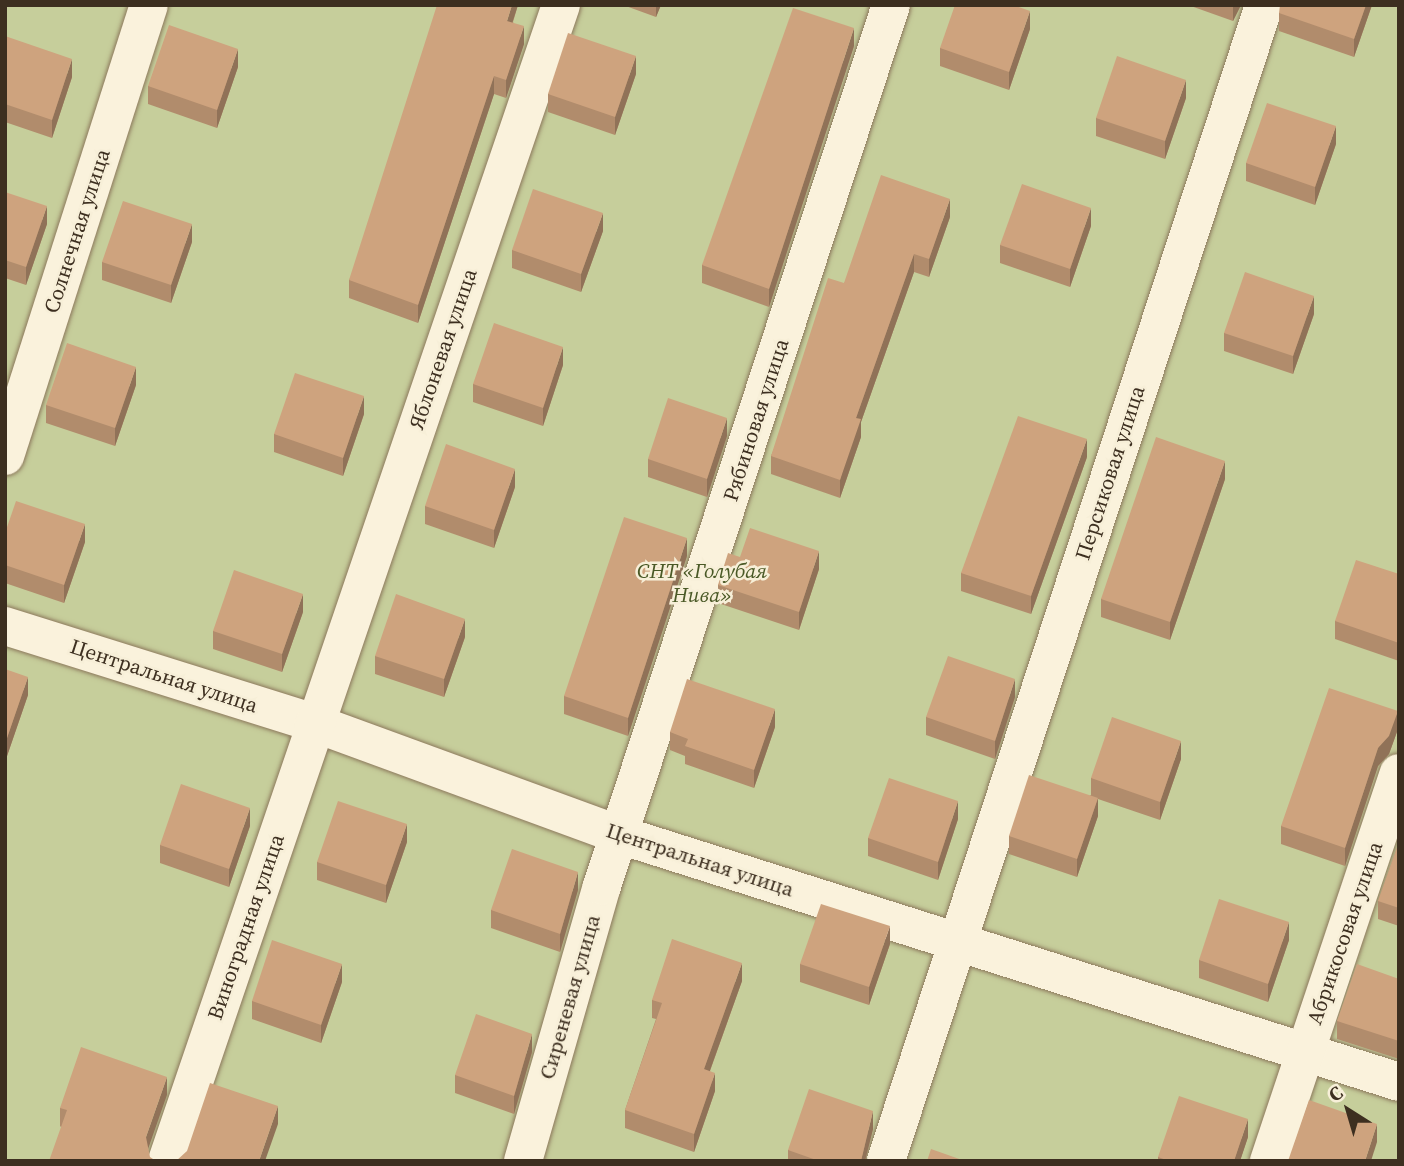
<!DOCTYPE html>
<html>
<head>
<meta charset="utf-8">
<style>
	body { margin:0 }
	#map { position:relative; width:1404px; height:1166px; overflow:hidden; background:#f0e6c8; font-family:"Source Serif 4",serif }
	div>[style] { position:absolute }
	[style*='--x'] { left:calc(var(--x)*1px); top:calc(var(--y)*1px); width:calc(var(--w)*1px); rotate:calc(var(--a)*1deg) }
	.green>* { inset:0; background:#c6ce9b }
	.roads { filter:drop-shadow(0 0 2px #8c785c) drop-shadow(0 0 2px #8c785c) }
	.minor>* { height:38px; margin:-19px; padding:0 19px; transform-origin:19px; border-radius:19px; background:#faf2dc }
	.wall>* { inset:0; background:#b18c6c }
	.shaded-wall>* { inset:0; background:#907258 }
	.building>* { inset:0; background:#cea37e }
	span { translate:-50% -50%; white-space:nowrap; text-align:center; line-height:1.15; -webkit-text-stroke:5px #f7efd8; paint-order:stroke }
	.street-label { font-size:21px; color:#3d2f20 }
	.park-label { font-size:21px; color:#4a5926; font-style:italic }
	.frame { position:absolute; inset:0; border:7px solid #3d2f20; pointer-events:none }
	.north { position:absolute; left:1313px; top:1075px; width:70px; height:70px; -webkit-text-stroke:5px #f7efd8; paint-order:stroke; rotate:323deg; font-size:19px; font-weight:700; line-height:28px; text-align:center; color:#3d2f20 }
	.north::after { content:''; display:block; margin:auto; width:24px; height:32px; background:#3d2f20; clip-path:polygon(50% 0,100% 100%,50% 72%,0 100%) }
</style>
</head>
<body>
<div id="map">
	<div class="green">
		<div style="clip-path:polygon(5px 5px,1399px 5px,1399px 1161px,5px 1161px)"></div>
	</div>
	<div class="roads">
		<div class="minor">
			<div style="--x:5;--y:456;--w:473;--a:-72.3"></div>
			<div style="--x:5;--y:626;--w:324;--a:17.4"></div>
			<div style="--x:314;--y:723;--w:326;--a:20.1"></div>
			<div style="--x:620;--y:835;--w:817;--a:17.59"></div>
			<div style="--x:167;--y:1161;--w:1221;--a:-71.18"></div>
			<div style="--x:523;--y:1161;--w:286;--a:-74"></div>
			<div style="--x:602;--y:886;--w:927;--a:-71.84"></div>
			<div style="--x:886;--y:1161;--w:1216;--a:-71.89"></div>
			<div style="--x:1269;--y:1161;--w:409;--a:-71.5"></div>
		</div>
	</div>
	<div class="wall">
		<div style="clip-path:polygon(518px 5px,513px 22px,524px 44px,506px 98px,494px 94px,418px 323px,349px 298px,349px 280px)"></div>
		<div style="clip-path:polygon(623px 5px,661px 5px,656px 17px)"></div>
		<div style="clip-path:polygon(1188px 5px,1241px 5px,1233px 21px)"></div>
		<div style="clip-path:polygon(1372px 5px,1354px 57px,1279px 31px,1279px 13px)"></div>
		<div style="clip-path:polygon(1030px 29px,1009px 90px,940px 66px,940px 48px)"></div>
		<div style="clip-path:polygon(5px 36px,72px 77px,52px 138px,5px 122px)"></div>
		<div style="clip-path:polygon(854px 46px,769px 307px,702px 283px,702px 265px)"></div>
		<div style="clip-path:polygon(238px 67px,217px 128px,148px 104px,148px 86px)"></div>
		<div style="clip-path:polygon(636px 74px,615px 135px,548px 112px,548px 94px)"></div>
		<div style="clip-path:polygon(1186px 98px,1165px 159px,1096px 136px,1096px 118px)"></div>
		<div style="clip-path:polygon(1336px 144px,1315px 205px,1246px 181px,1246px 163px)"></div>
		<div style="clip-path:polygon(5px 192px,47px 224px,26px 285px,5px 278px)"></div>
		<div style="clip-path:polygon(950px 217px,929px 277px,914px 272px,861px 422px,861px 437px,840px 498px,771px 474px,771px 456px,844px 283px)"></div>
		<div style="clip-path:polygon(1091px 226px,1070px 287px,1000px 263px,1000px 245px)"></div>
		<div style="clip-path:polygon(603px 231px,581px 292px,512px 268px,512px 250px)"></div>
		<div style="clip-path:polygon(192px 242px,171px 303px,102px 280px,102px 262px)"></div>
		<div style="clip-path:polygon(1314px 314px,1293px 374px,1224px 351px,1224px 333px)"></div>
		<div style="clip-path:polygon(563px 365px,543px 426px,473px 402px,473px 384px)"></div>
		<div style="clip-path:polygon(136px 385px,115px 446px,46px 423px,46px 405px)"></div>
		<div style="clip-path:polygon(364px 414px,343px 476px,274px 452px,274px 434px)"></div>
		<div style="clip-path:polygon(727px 436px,707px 497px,648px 477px,648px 459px)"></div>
		<div style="clip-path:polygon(1399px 452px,1399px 477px,1397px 476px,1397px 458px)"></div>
		<div style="clip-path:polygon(1087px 457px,1031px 614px,961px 591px,961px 573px)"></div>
		<div style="clip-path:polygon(1225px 479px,1170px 640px,1101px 617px,1101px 599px)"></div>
		<div style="clip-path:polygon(515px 487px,494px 548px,425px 524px,425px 506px)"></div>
		<div style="clip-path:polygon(5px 533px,85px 542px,64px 603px,5px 583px)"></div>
		<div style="clip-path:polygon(687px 556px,628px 736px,564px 714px,564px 696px)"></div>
		<div style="clip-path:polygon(740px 557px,819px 569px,799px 630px,718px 603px,718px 585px)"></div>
		<div style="clip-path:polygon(1399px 574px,1399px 661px,1335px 639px,1335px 621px)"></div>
		<div style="clip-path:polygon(303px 612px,282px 672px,213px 649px,213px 631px)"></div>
		<div style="clip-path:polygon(465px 637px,444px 697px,375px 674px,375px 656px)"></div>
		<div style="clip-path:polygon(5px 669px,28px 695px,7px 756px,5px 755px)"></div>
		<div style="clip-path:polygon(1015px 697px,995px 759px,926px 735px,926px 717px)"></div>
		<div style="clip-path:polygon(775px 727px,754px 788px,685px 764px,685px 756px,670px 750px,670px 732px)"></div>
		<div style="clip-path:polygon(1398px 729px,1389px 754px,1378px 766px,1345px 866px,1281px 844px,1281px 826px)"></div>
		<div style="clip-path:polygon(1181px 759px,1160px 820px,1098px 799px,1098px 816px,1077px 877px,1009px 854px,1009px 836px,1091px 795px,1091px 778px)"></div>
		<div style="clip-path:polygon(958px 819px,938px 880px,868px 856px,868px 838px)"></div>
		<div style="clip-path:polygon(250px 826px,229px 887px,160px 863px,160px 845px)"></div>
		<div style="clip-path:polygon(407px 842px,386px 903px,317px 880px,317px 862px)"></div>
		<div style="clip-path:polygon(1399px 842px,1399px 926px,1378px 919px,1378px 901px)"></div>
		<div style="clip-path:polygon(578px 890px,560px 952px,491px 928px,491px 910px)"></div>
		<div style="clip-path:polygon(1289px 940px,1268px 1002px,1199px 978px,1199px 960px)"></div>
		<div style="clip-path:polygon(890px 944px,869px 1005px,800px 982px,800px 964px)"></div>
		<div style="clip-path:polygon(1399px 979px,1399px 1059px,1337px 1039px,1337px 1021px)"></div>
		<div style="clip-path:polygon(742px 981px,710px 1071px,715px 1091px,694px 1152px,625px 1128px,625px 1110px,656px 1019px,652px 1018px,652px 1000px)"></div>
		<div style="clip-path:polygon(342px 982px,321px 1043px,252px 1019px,252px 1001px)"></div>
		<div style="clip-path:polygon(532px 1052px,514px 1114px,455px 1093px,455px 1075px)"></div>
		<div style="clip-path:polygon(167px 1095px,61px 1127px,60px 1126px,60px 1108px)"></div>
		<div style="clip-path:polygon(873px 1129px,865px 1161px,788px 1161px,788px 1150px)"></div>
		<div style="clip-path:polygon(1248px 1137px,1240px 1161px,1158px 1161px,1158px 1157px)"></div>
	</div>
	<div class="shaded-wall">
		<div style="clip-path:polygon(512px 5px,518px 5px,507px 39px,507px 21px)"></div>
		<div style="clip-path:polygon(656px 5px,661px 5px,656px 17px)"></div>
		<div style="clip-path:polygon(1233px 5px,1241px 5px,1233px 21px)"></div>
		<div style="clip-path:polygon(1366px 5px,1372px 5px,1354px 57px,1354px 39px)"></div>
		<div style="clip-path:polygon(1030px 11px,1030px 29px,1009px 90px,1009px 72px)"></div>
		<div style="clip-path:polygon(524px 26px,524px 44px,506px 98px,506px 80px)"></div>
		<div style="clip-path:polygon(854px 28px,854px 46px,769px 307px,769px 289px)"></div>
		<div style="clip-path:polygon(238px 49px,238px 67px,217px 128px,217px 110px)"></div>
		<div style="clip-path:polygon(636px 56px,636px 74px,615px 135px,615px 117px)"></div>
		<div style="clip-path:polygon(72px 59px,72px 77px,52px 138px,52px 120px)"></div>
		<div style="clip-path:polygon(494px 76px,494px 94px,418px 323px,418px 305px)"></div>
		<div style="clip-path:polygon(1186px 80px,1186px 98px,1165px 159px,1165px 141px)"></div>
		<div style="clip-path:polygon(1336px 126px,1336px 144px,1315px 205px,1315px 187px)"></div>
		<div style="clip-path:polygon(950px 199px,950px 217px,929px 277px,929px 259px)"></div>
		<div style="clip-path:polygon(47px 206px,47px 224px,26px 285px,26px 267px)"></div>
		<div style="clip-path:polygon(1091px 208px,1091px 226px,1070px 287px,1070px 269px)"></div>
		<div style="clip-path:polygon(603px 213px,603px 231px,581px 292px,581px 274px)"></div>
		<div style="clip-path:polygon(192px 224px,192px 242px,171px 303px,171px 285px)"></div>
		<div style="clip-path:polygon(914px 254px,914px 272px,861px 422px,861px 437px,840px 498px,840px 480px,856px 418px)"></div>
		<div style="clip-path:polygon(1314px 296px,1314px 314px,1293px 374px,1293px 356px)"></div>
		<div style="clip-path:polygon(563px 347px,563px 365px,543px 426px,543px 408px)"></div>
		<div style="clip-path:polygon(136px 367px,136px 385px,115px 446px,115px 428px)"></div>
		<div style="clip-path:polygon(364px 396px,364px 414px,343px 476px,343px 458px)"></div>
		<div style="clip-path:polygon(727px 418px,727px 436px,707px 497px,707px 479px)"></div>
		<div style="clip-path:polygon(1087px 439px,1087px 457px,1031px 614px,1031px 596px)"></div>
		<div style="clip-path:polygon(1225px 461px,1225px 479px,1170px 640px,1170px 622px)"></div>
		<div style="clip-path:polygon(515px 469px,515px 487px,494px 548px,494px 530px)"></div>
		<div style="clip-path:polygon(85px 524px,85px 542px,64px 603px,64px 585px)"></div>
		<div style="clip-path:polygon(687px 538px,687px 556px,628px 736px,628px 718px)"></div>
		<div style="clip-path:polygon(819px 551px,819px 569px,799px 630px,799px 612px)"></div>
		<div style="clip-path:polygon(303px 594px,303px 612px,282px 672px,282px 654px)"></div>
		<div style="clip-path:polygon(465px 619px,465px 637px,444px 697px,444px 679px)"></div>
		<div style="clip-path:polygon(28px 677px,28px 695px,7px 756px,7px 738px)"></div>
		<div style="clip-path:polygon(1015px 679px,1015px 697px,995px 759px,995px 741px)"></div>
		<div style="clip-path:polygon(775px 709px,775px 727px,754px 788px,754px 770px)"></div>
		<div style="clip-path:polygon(1398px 711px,1398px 729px,1389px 754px,1378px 766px,1345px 866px,1345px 848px,1378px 748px)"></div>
		<div style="clip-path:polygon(1181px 741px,1181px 759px,1160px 820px,1160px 802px)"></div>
		<div style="clip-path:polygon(1098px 798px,1098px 816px,1077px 877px,1077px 859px)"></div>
		<div style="clip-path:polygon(958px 801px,958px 819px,938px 880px,938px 862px)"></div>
		<div style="clip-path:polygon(250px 808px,250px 826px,229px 887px,229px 869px)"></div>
		<div style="clip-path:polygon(407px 824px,407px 842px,386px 903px,386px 885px)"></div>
		<div style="clip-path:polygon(578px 872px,578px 890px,560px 952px,560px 934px)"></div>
		<div style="clip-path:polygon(1289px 922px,1289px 940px,1268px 1002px,1268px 984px)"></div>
		<div style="clip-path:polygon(890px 926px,890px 944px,869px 1005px,869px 987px)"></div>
		<div style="clip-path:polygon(742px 963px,742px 981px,704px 1087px,704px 1069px)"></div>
		<div style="clip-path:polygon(342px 964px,342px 982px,321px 1043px,321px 1025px)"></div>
		<div style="clip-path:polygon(532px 1034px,532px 1052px,514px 1114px,514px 1096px)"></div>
		<div style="clip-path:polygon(715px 1073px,715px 1091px,694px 1152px,694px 1134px)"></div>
		<div style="clip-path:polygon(167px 1077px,167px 1095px,146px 1155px,146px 1137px)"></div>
		<div style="clip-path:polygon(278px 1106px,278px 1124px,265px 1161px,259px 1161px)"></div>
		<div style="clip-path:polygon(873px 1111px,873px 1129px,865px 1161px,861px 1161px)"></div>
		<div style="clip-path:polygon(1248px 1119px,1248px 1137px,1240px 1161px,1234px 1161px)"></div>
		<div style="clip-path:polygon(1377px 1124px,1377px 1142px,1371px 1161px,1365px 1161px)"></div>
	</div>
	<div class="building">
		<div style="clip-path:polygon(437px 5px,512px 5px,507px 21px,524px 26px,506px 80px,494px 76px,418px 305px,349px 280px)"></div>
		<div style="clip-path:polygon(955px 5px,1013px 5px,1030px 11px,1009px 72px,940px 48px)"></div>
		<div style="clip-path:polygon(1280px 5px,1366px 5px,1354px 39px,1279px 13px)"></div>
		<div style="clip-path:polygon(793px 8px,854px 28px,769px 289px,702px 265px)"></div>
		<div style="clip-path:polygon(169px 25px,238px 49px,217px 110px,148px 86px)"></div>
		<div style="clip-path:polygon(568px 33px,636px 56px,615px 117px,548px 94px)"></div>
		<div style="clip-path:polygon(5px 36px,72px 59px,52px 120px,5px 104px)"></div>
		<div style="clip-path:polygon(1117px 56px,1186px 80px,1165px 141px,1096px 118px)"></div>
		<div style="clip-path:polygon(1267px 103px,1336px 126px,1315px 187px,1246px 163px)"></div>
		<div style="clip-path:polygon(881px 175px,950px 199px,929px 259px,914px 254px,856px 418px,861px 419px,840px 480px,771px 456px,828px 278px,844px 283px)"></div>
		<div style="clip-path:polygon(1022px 184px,1091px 208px,1070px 269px,1000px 245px)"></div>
		<div style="clip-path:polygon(533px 189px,603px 213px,581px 274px,512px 250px)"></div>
		<div style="clip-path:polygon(5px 192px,47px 206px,26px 267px,5px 260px)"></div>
		<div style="clip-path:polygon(123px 201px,192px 224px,171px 285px,102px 262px)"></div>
		<div style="clip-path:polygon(1245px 272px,1314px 296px,1293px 356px,1224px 333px)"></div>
		<div style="clip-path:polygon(494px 323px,563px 347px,543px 408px,473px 384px)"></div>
		<div style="clip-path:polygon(67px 343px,136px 367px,115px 428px,46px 405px)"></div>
		<div style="clip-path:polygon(295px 373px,364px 396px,343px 458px,274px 434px)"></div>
		<div style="clip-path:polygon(668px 398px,727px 418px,707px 479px,648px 459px)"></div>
		<div style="clip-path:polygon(1018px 416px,1087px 439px,1031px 596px,961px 573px)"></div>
		<div style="clip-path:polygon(1156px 437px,1225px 461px,1170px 622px,1101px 599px)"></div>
		<div style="clip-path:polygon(446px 444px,515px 469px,494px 530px,425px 506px)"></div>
		<div style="clip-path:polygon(16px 501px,85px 524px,64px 585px,5px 565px,5px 533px)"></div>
		<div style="clip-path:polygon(624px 517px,687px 538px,628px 718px,564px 696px)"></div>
		<div style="clip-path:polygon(750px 528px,819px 551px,799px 612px,718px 585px,728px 553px,740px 557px)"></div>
		<div style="clip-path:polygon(1356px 560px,1399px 574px,1399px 643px,1335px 621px)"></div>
		<div style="clip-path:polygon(234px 570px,303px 594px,282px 654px,213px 631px)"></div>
		<div style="clip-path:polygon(396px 594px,465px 619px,444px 679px,375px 656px)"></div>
		<div style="clip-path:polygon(948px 656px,1015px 679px,995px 741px,926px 717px)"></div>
		<div style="clip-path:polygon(5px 669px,28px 677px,7px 738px,5px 737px)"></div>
		<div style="clip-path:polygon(687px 679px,775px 709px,754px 770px,685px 746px,688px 739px,670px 732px)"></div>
		<div style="clip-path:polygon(1329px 688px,1398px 711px,1389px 736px,1378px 748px,1345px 848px,1281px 826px)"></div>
		<div style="clip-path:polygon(1112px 717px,1181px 741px,1160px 802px,1091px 778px)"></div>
		<div style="clip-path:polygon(1029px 775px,1098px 798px,1077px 859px,1009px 836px)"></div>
		<div style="clip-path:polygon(889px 778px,958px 801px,938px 862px,868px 838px)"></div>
		<div style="clip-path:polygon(181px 784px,250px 808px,229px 869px,160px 845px)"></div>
		<div style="clip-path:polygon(338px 801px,407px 824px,386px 885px,317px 862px)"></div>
		<div style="clip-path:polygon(1399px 842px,1399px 908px,1378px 901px)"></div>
		<div style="clip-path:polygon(512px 849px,578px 872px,560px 934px,491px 910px)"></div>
		<div style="clip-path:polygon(1219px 899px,1289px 922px,1268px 984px,1199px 960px)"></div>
		<div style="clip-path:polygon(821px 904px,890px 926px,869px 987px,800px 964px)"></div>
		<div style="clip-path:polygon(672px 939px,742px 963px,704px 1069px,715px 1073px,694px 1134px,625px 1110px,662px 1003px,652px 1000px)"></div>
		<div style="clip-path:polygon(272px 940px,342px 964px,321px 1025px,252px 1001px)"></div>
		<div style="clip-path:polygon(1357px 964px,1399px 979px,1399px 1041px,1337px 1021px)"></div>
		<div style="clip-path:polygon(476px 1014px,532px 1034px,514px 1096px,455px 1075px)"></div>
		<div style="clip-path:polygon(81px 1047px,167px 1077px,146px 1137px,150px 1157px,156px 1161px,49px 1161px,67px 1110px,60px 1108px)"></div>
		<div style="clip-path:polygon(210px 1083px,278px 1106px,259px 1161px,176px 1161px,187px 1151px)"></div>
		<div style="clip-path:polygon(809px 1089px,873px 1111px,861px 1161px,819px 1161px,788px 1150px)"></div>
		<div style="clip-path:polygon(1179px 1096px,1248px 1119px,1234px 1161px,1169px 1161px,1158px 1157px)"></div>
		<div style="clip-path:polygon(1309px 1100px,1377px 1124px,1365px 1161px,1288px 1161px)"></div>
		<div style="clip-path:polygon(931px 1149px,965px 1161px,927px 1161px)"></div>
	</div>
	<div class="street-label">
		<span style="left:77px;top:231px;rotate:-72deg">Солнечная улица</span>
		<span style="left:443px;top:349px;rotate:-71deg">Яблоневая улица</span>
		<span style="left:756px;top:420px;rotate:-72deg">Рябиновая улица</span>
		<span style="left:1110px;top:473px;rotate:-72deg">Персиковая улица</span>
		<span style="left:164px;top:676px;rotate:18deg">Центральная улица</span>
		<span style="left:700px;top:860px;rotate:18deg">Центральная улица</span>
		<span style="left:246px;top:927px;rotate:-71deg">Виноградная улица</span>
		<span style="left:1345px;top:933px;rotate:-71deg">Абрикосовая улица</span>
		<span style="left:570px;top:997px;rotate:-74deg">Сиреневая улица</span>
	</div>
	<div class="park-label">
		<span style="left:702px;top:583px">СНТ «Голубая<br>Нива»</span>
	</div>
	<div class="frame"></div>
	<div class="north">С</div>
</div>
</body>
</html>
